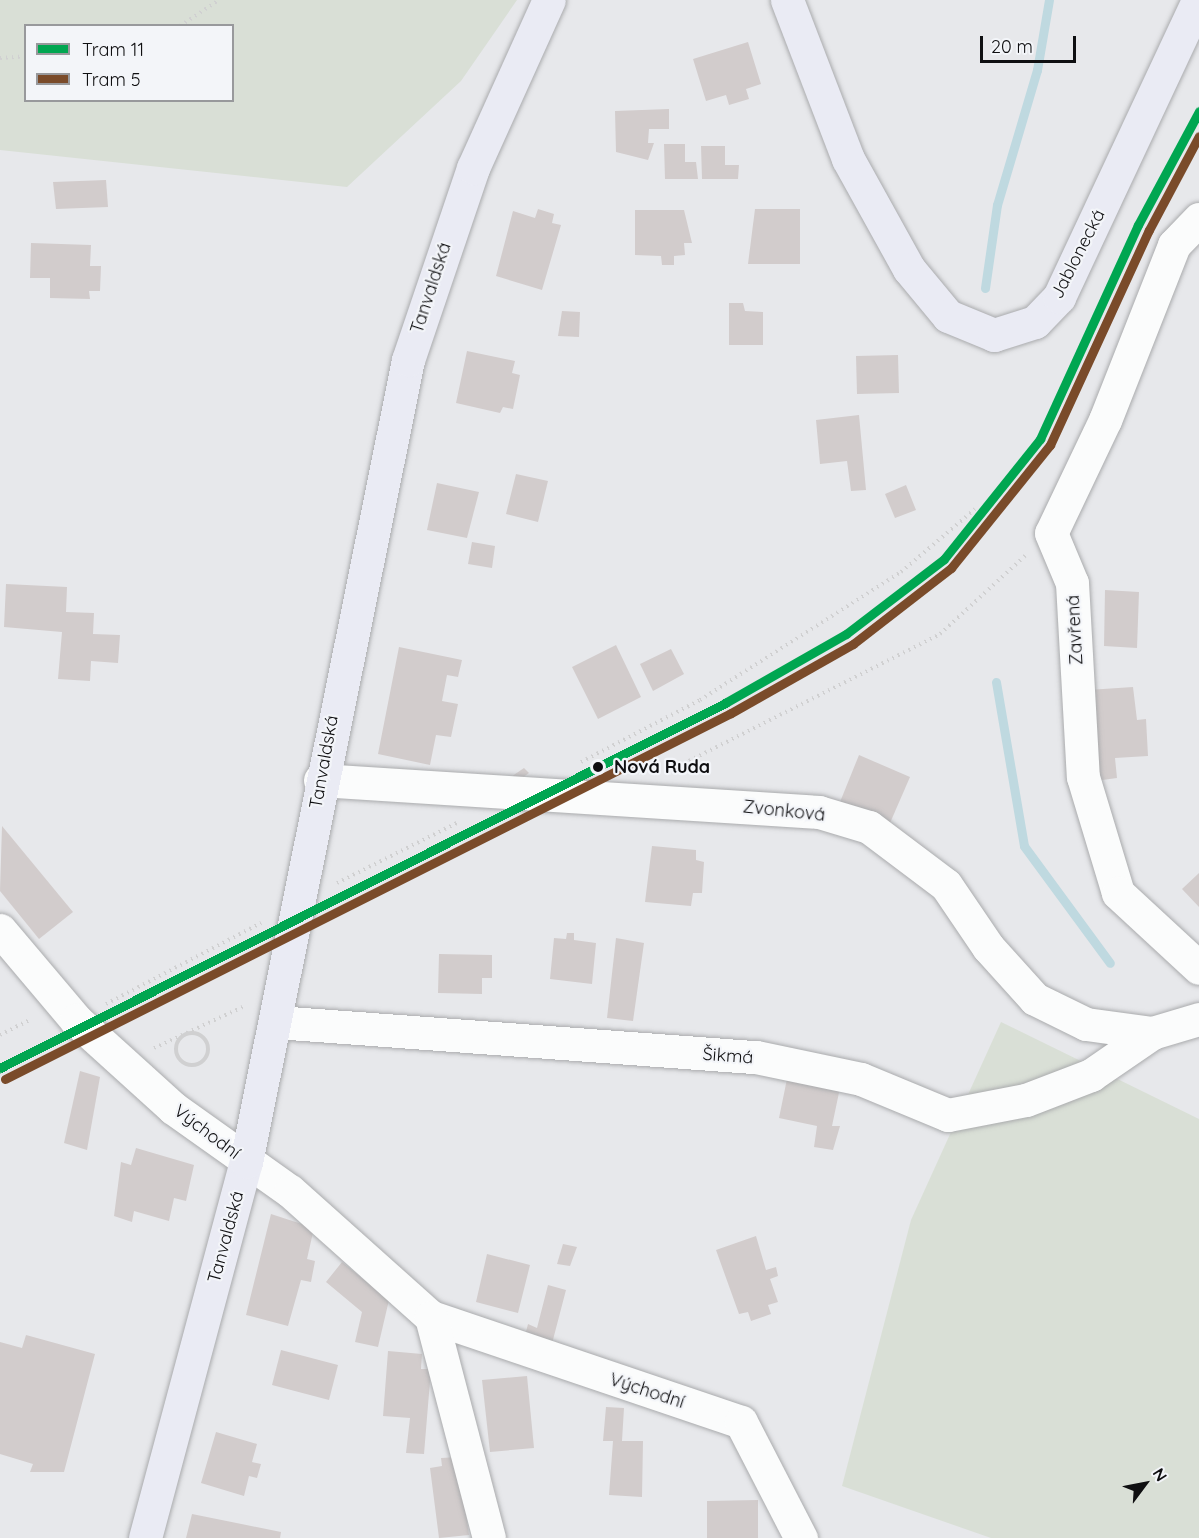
<!DOCTYPE html>
<html>
<head>
<meta charset="utf-8">
<style>
	body { margin:0 }
	#map { position:relative; width:1199px; height:1538px; overflow:hidden; background:#e7e8eb; font-family:Quicksand,sans-serif }
	div>[style] { position:absolute }
	[style*='--x'] { left:calc(var(--x)*1px); top:calc(var(--y)*1px); width:calc(var(--w)*1px); rotate:calc(var(--a)*1deg) }
	.green>* { inset:0; background:#d9dfd6 }
	.stream>* { height:9px; margin:-4.5px; padding:0 4.5px; transform-origin:4.5px; border-radius:4.5px; background:#bfd9e0 }
	.building>* { inset:0; background:#d2cccc }
	.path>* { height:4px; margin-top:-2px; transform-origin:0; background:repeating-linear-gradient(90deg,#d0d0d1 0 1.5px,transparent 0 6px) }
	.path>.ring { margin:-2px; padding:0; box-sizing:content-box; background:none; border:4px solid #d0d0d1; border-radius:50% }
	.roads { filter:drop-shadow(0 0 2px #aaabad) drop-shadow(0 0 2px #aaabad) }
	.minor>* { height:33px; margin:-16.5px; padding:0 16.5px; transform-origin:16.5px; border-radius:16.5px; background:#fbfcfc }
	.major>* { height:33px; margin:-16.5px; padding:0 16.5px; transform-origin:16.5px; border-radius:16.5px; background:#eaebf4 }
	.tram-1>* { height:9px; margin:-4.5px; padding:0 4.5px; transform-origin:4.5px; border-radius:4.5px; background:#00a651 }
	.tram-2>* { height:9px; margin:-4.5px; padding:0 4.5px; transform-origin:4.5px; border-radius:4.5px; background:#7a4b2a }
	.dots>* { width:16px; height:16px; translate:-50% -50%; box-sizing:border-box; border:3px solid #f3f5f9; border-radius:50% }
	span { translate:-50% -50%; white-space:nowrap; text-align:center; line-height:1.15; -webkit-text-stroke:4.5px #f3f5f9; paint-order:stroke }
	.street-label { font-size:18px; color:#0f0f11 }
	.stop-label { font-size:18px; color:#0f0f11; font-weight:700 }
	.left { translate:0 -50%; text-align:left }
	.legend { position:absolute; left:24px; top:24px; width:210px; height:78px; box-sizing:border-box; background:#f3f5f9; border:2px solid #98999c; margin:0; padding:8px 10px; list-style:none; font-size:18px; color:#0f0f11 }
	.legend li { display:flex; align-items:center; gap:12px; height:30px }
	.legend b { width:30px; border:2px solid #98999c }
	.north { position:absolute; left:1115px; top:1454px; width:60px; height:60px; -webkit-text-stroke:4px #f3f5f9; paint-order:stroke; rotate:58deg; font-size:16px; font-weight:700; line-height:24px; text-align:center; color:#0f0f11 }
	.north::after { content:''; display:block; margin:auto; width:21px; height:27px; background:#0f0f11; clip-path:polygon(50% 0,100% 100%,50% 72%,0 100%) }
	.scale { position:absolute; left:980px; top:36px; width:96px; height:27px; box-sizing:border-box; border:3px solid #0f0f11; border-top:0; padding-left:8px; font-size:18px; line-height:21px; white-space:nowrap; color:#0f0f11; -webkit-text-stroke:4px #f3f5f9; paint-order:stroke }
</style>
</head>
<body>
<div id="map">
	<div class="green">
		<div style="clip-path:polygon(evenodd,0 0,517px 0,461px 81px,347px 187px,0 150px,0 0,26px 26px,232px 26px,232px 100px,26px 100px,26px 26px)"></div>
		<div style="clip-path:polygon(1001px 1022px,1199px 1119px,1199px 1538px,991px 1538px,842px 1486px,911px 1220px)"></div>
	</div>
	<div class="stream">
		<div style="--x:985;--y:288;--w:84;--a:-81.8"></div>
		<div style="--x:997;--y:205;--w:141;--a:-73.5"></div>
		<div style="--x:1037;--y:70;--w:71;--a:-80.3"></div>
		<div style="--x:996;--y:682;--w:166;--a:80.3"></div>
		<div style="--x:1024;--y:846;--w:145;--a:53.7"></div>
	</div>
	<div class="building">
		<div style="clip-path:polygon(748px 42px,761px 84px,746px 89px,749px 99px,729px 105px,726px 95px,706px 101px,693px 59px)"></div>
		<div style="clip-path:polygon(669px 109px,669px 129px,649px 129px,648px 143px,654px 143px,648px 160px,616px 152px,615px 111px)"></div>
		<div style="clip-path:polygon(664px 144px,685px 144px,685px 162px,696px 162px,698px 179px,665px 179px)"></div>
		<div style="clip-path:polygon(701px 146px,725px 146px,725px 165px,739px 165px,738px 179px,702px 179px)"></div>
		<div style="clip-path:polygon(106px 180px,108px 207px,56px 209px,53px 182px)"></div>
		<div style="clip-path:polygon(538px 209px,554px 214px,552px 223px,561px 225px,542px 290px,496px 276px,513px 211px,535px 218px)"></div>
		<div style="clip-path:polygon(755px 209px,800px 209px,800px 264px,748px 264px)"></div>
		<div style="clip-path:polygon(635px 210px,684px 210px,692px 243px,684px 243px,685px 255px,674px 256px,674px 265px,662px 265px,661px 256px,635px 255px)"></div>
		<div style="clip-path:polygon(31px 243px,91px 245px,90px 266px,101px 266px,100px 291px,89px 291px,90px 299px,50px 298px,50px 278px,30px 278px)"></div>
		<div style="clip-path:polygon(729px 303px,743px 303px,745px 311px,763px 312px,763px 345px,729px 345px)"></div>
		<div style="clip-path:polygon(562px 311px,580px 312px,579px 337px,558px 336px)"></div>
		<div style="clip-path:polygon(467px 351px,515px 361px,512px 373px,520px 375px,513px 409px,503px 407px,500px 413px,456px 403px)"></div>
		<div style="clip-path:polygon(898px 355px,899px 393px,857px 394px,856px 356px)"></div>
		<div style="clip-path:polygon(859px 415px,866px 490px,851px 491px,847px 461px,820px 464px,816px 420px)"></div>
		<div style="clip-path:polygon(516px 474px,548px 481px,538px 522px,506px 514px)"></div>
		<div style="clip-path:polygon(437px 483px,479px 492px,467px 538px,427px 530px)"></div>
		<div style="clip-path:polygon(906px 485px,916px 510px,895px 518px,885px 494px)"></div>
		<div style="clip-path:polygon(472px 542px,495px 546px,492px 568px,468px 564px)"></div>
		<div style="clip-path:polygon(6px 584px,67px 587px,66px 612px,94px 613px,93px 634px,120px 635px,118px 663px,91px 661px,90px 681px,58px 679px,62px 632px,4px 627px)"></div>
		<div style="clip-path:polygon(1105px 590px,1139px 592px,1137px 648px,1104px 646px)"></div>
		<div style="clip-path:polygon(616px 645px,641px 697px,598px 719px,572px 667px)"></div>
		<div style="clip-path:polygon(399px 647px,462px 660px,458px 677px,447px 675px,442px 701px,458px 704px,451px 737px,436px 735px,430px 765px,378px 754px)"></div>
		<div style="clip-path:polygon(671px 649px,684px 674px,653px 691px,640px 664px)"></div>
		<div style="clip-path:polygon(1133px 687px,1137px 720px,1146px 719px,1148px 756px,1115px 758px,1117px 778px,1095px 781px,1088px 690px)"></div>
		<div style="clip-path:polygon(859px 755px,910px 777px,890px 823px,840px 802px)"></div>
		<div style="clip-path:polygon(524px 768px,529px 773px,512px 785px,508px 779px)"></div>
		<div style="clip-path:polygon(2px 826px,73px 912px,39px 939px,0 891px)"></div>
		<div style="clip-path:polygon(652px 846px,696px 850px,696px 860px,704px 862px,702px 893px,693px 893px,691px 906px,645px 902px)"></div>
		<div style="clip-path:polygon(1199px 873px,1199px 907px,1182px 889px)"></div>
		<div style="clip-path:polygon(567px 933px,574px 933px,574px 940px,596px 943px,592px 984px,550px 979px,554px 938px,566px 939px)"></div>
		<div style="clip-path:polygon(616px 938px,644px 943px,633px 1021px,607px 1018px)"></div>
		<div style="clip-path:polygon(439px 954px,492px 955px,492px 978px,482px 978px,482px 994px,438px 993px)"></div>
		<div style="clip-path:polygon(80px 1071px,100px 1077px,87px 1150px,64px 1143px)"></div>
		<div style="clip-path:polygon(787px 1079px,841px 1083px,832px 1126px,840px 1126px,833px 1150px,814px 1147px,817px 1126px,779px 1118px)"></div>
		<div style="clip-path:polygon(136px 1148px,194px 1165px,186px 1201px,174px 1198px,169px 1221px,134px 1211px,132px 1222px,114px 1216px,121px 1162px,131px 1165px)"></div>
		<div style="clip-path:polygon(271px 1214px,314px 1228px,307px 1259px,315px 1261px,311px 1282px,301px 1280px,288px 1326px,246px 1315px)"></div>
		<div style="clip-path:polygon(756px 1236px,766px 1270px,776px 1267px,778px 1276px,770px 1279px,778px 1302px,768px 1305px,771px 1314px,751px 1321px,748px 1312px,739px 1314px,716px 1250px)"></div>
		<div style="clip-path:polygon(563px 1244px,577px 1247px,570px 1266px,557px 1264px)"></div>
		<div style="clip-path:polygon(487px 1254px,530px 1265px,518px 1313px,476px 1302px)"></div>
		<div style="clip-path:polygon(342px 1262px,389px 1300px,378px 1347px,355px 1342px,362px 1312px,326px 1282px)"></div>
		<div style="clip-path:polygon(548px 1285px,566px 1290px,549px 1355px,522px 1347px,528px 1324px,537px 1328px)"></div>
		<div style="clip-path:polygon(26px 1335px,95px 1354px,64px 1472px,30px 1472px,33px 1464px,0 1454px,0 1342px,22px 1348px)"></div>
		<div style="clip-path:polygon(281px 1350px,338px 1365px,329px 1400px,272px 1385px)"></div>
		<div style="clip-path:polygon(388px 1351px,422px 1354px,421px 1369px,431px 1369px,424px 1454px,406px 1453px,410px 1418px,383px 1416px)"></div>
		<div style="clip-path:polygon(527px 1376px,534px 1448px,490px 1452px,482px 1380px)"></div>
		<div style="clip-path:polygon(606px 1407px,624px 1408px,622px 1441px,643px 1441px,642px 1497px,609px 1495px,613px 1441px,603px 1441px)"></div>
		<div style="clip-path:polygon(216px 1432px,257px 1444px,252px 1462px,261px 1464px,257px 1478px,249px 1476px,244px 1496px,201px 1483px)"></div>
		<div style="clip-path:polygon(458px 1457px,469px 1535px,439px 1538px,430px 1468px,442px 1466px,441px 1458px)"></div>
		<div style="clip-path:polygon(758px 1500px,758px 1538px,707px 1538px,707px 1501px)"></div>
		<div style="clip-path:polygon(192px 1514px,281px 1532px,280px 1538px,186px 1538px)"></div>
	</div>
	<div class="path">
		<div style="--x:180;--y:26;--w:47;--a:-33.7"></div>
		<div style="--x:0;--y:58;--w:26;--a:-4"></div>
		<div style="--x:581;--y:762;--w:134;--a:-27.5"></div>
		<div style="--x:700;--y:700;--w:238;--a:-32.5"></div>
		<div style="--x:901;--y:572;--w:97;--a:-40.4"></div>
		<div style="--x:673;--y:769;--w:299;--a:-26.8"></div>
		<div style="--x:940;--y:634;--w:117;--a:-42.6"></div>
		<div style="--x:337;--y:883;--w:136;--a:-26.6"></div>
		<div style="--x:106;--y:1004;--w:175;--a:-27.6"></div>
		<div class="ring" style="left:176px;top:1033px;width:28px;height:28px"></div>
		<div style="--x:0;--y:1035;--w:35;--a:-27"></div>
		<div style="--x:154;--y:1048;--w:100;--a:-24.8"></div>
	</div>
	<div class="roads">
		<div class="minor">
			<div style="--x:1199;--y:219;--w:36;--a:134"></div>
			<div style="--x:1174;--y:245;--w:188;--a:111.5"></div>
			<div style="--x:1105;--y:420;--w:125;--a:115.5"></div>
			<div style="--x:1051;--y:533;--w:54;--a:67.2"></div>
			<div style="--x:1072;--y:583;--w:194;--a:86.8"></div>
			<div style="--x:1083;--y:777;--w:121;--a:73.2"></div>
			<div style="--x:1118;--y:893;--w:110;--a:42.8"></div>
			<div style="--x:320;--y:780;--w:500;--a:3.67"></div>
			<div style="--x:819;--y:812;--w:52;--a:16.7"></div>
			<div style="--x:869;--y:827;--w:96;--a:37"></div>
			<div style="--x:946;--y:885;--w:75;--a:55.9"></div>
			<div style="--x:988;--y:947;--w:70;--a:47.9"></div>
			<div style="--x:1035;--y:999;--w:57;--a:26.1"></div>
			<div style="--x:1086;--y:1024;--w:67;--a:7.8"></div>
			<div style="--x:1152;--y:1033;--w:49;--a:-16.6"></div>
			<div style="--x:0;--y:930;--w:118;--a:49.8"></div>
			<div style="--x:76;--y:1020;--w:131;--a:42.2"></div>
			<div style="--x:173;--y:1108;--w:143;--a:35.4"></div>
			<div style="--x:290;--y:1191;--w:189;--a:41.8"></div>
			<div style="--x:431;--y:1317;--w:327;--a:18.7"></div>
			<div style="--x:741;--y:1422;--w:131;--a:62.7"></div>
			<div style="--x:276;--y:1022;--w:481;--a:4.2"></div>
			<div style="--x:756;--y:1057;--w:107;--a:11.8"></div>
			<div style="--x:861;--y:1079;--w:94;--a:22.5"></div>
			<div style="--x:948;--y:1115;--w:79;--a:-10.9"></div>
			<div style="--x:1026;--y:1100;--w:70;--a:-21"></div>
			<div style="--x:1091;--y:1075;--w:74;--a:-34.5"></div>
			<div style="--x:431;--y:1317;--w:228;--a:75.3"></div>
		</div>
		<div class="major">
			<div style="--x:787;--y:0;--w:170;--a:69"></div>
			<div style="--x:848;--y:159;--w:126;--a:61"></div>
			<div style="--x:909;--y:269;--w:61;--a:50.3"></div>
			<div style="--x:948;--y:316;--w:50;--a:22.4"></div>
			<div style="--x:994;--y:335;--w:43;--a:-17.6"></div>
			<div style="--x:1035;--y:322;--w:35;--a:-46"></div>
			<div style="--x:1059;--y:297;--w:328;--a:-64.9"></div>
			<div style="--x:145;--y:1538;--w:389;--a:-75"></div>
			<div style="--x:246;--y:1162;--w:818;--a:-78.58"></div>
			<div style="--x:408;--y:360;--w:203;--a:-71.3"></div>
			<div style="--x:473;--y:168;--w:184;--a:-65.7"></div>
		</div>
	</div>
	<div class="tram-1">
		<div style="--x:0;--y:1068;--w:812;--a:-26.72"></div>
		<div style="--x:725;--y:703;--w:139;--a:-29.7"></div>
		<div style="--x:846;--y:634;--w:123;--a:-37.4"></div>
		<div style="--x:944;--y:559;--w:154;--a:-51.3"></div>
		<div style="--x:1040;--y:439;--w:235;--a:-65.4"></div>
		<div style="--x:1138;--y:225;--w:129;--a:-61.8"></div>
	</div>
	<div class="tram-2">
		<div style="--x:5;--y:1079;--w:813;--a:-26.75"></div>
		<div style="--x:731;--y:713;--w:140;--a:-29.5"></div>
		<div style="--x:853;--y:644;--w:124;--a:-37.8"></div>
		<div style="--x:951;--y:568;--w:158;--a:-51.2"></div>
		<div style="--x:1050;--y:445;--w:237;--a:-65.3"></div>
		<div style="--x:1149;--y:230;--w:106;--a:-62"></div>
	</div>
	<div class="dots">
		<div style="left:598px;top:767px;background:#0f0f11"></div>
	</div>
	<div class="street-label">
		<span style="left:1078px;top:254px;rotate:-63deg">Jablonecká</span>
		<span style="left:431px;top:288px;rotate:-72deg">Tanvaldská</span>
		<span style="left:1075px;top:630px;rotate:-93deg">Zavřená</span>
		<span style="left:324px;top:762px;rotate:-80deg">Tanvaldská</span>
		<span style="left:784px;top:811px;rotate:6deg">Zvonková</span>
		<span style="left:728px;top:1056px;rotate:4deg">Šikmá</span>
		<span style="left:207px;top:1132px;rotate:37deg">Východní</span>
		<span style="left:226px;top:1237px;rotate:-75deg">Tanvaldská</span>
		<span style="left:647px;top:1391px;rotate:18deg">Východní</span>
	</div>
	<div class="stop-label">
		<span class="left" style="left:614px;top:767px">Nová Ruda</span>
	</div>
	<ul class="legend">
	<li><b style="height:8px;background:#00a651"></b>Tram 11</li>
	<li><b style="height:8px;background:#7a4b2a"></b>Tram 5</li>
	</ul>
	<div class="north">N</div>
	<div class="scale">20 m</div>
</div>
</body>
</html>
